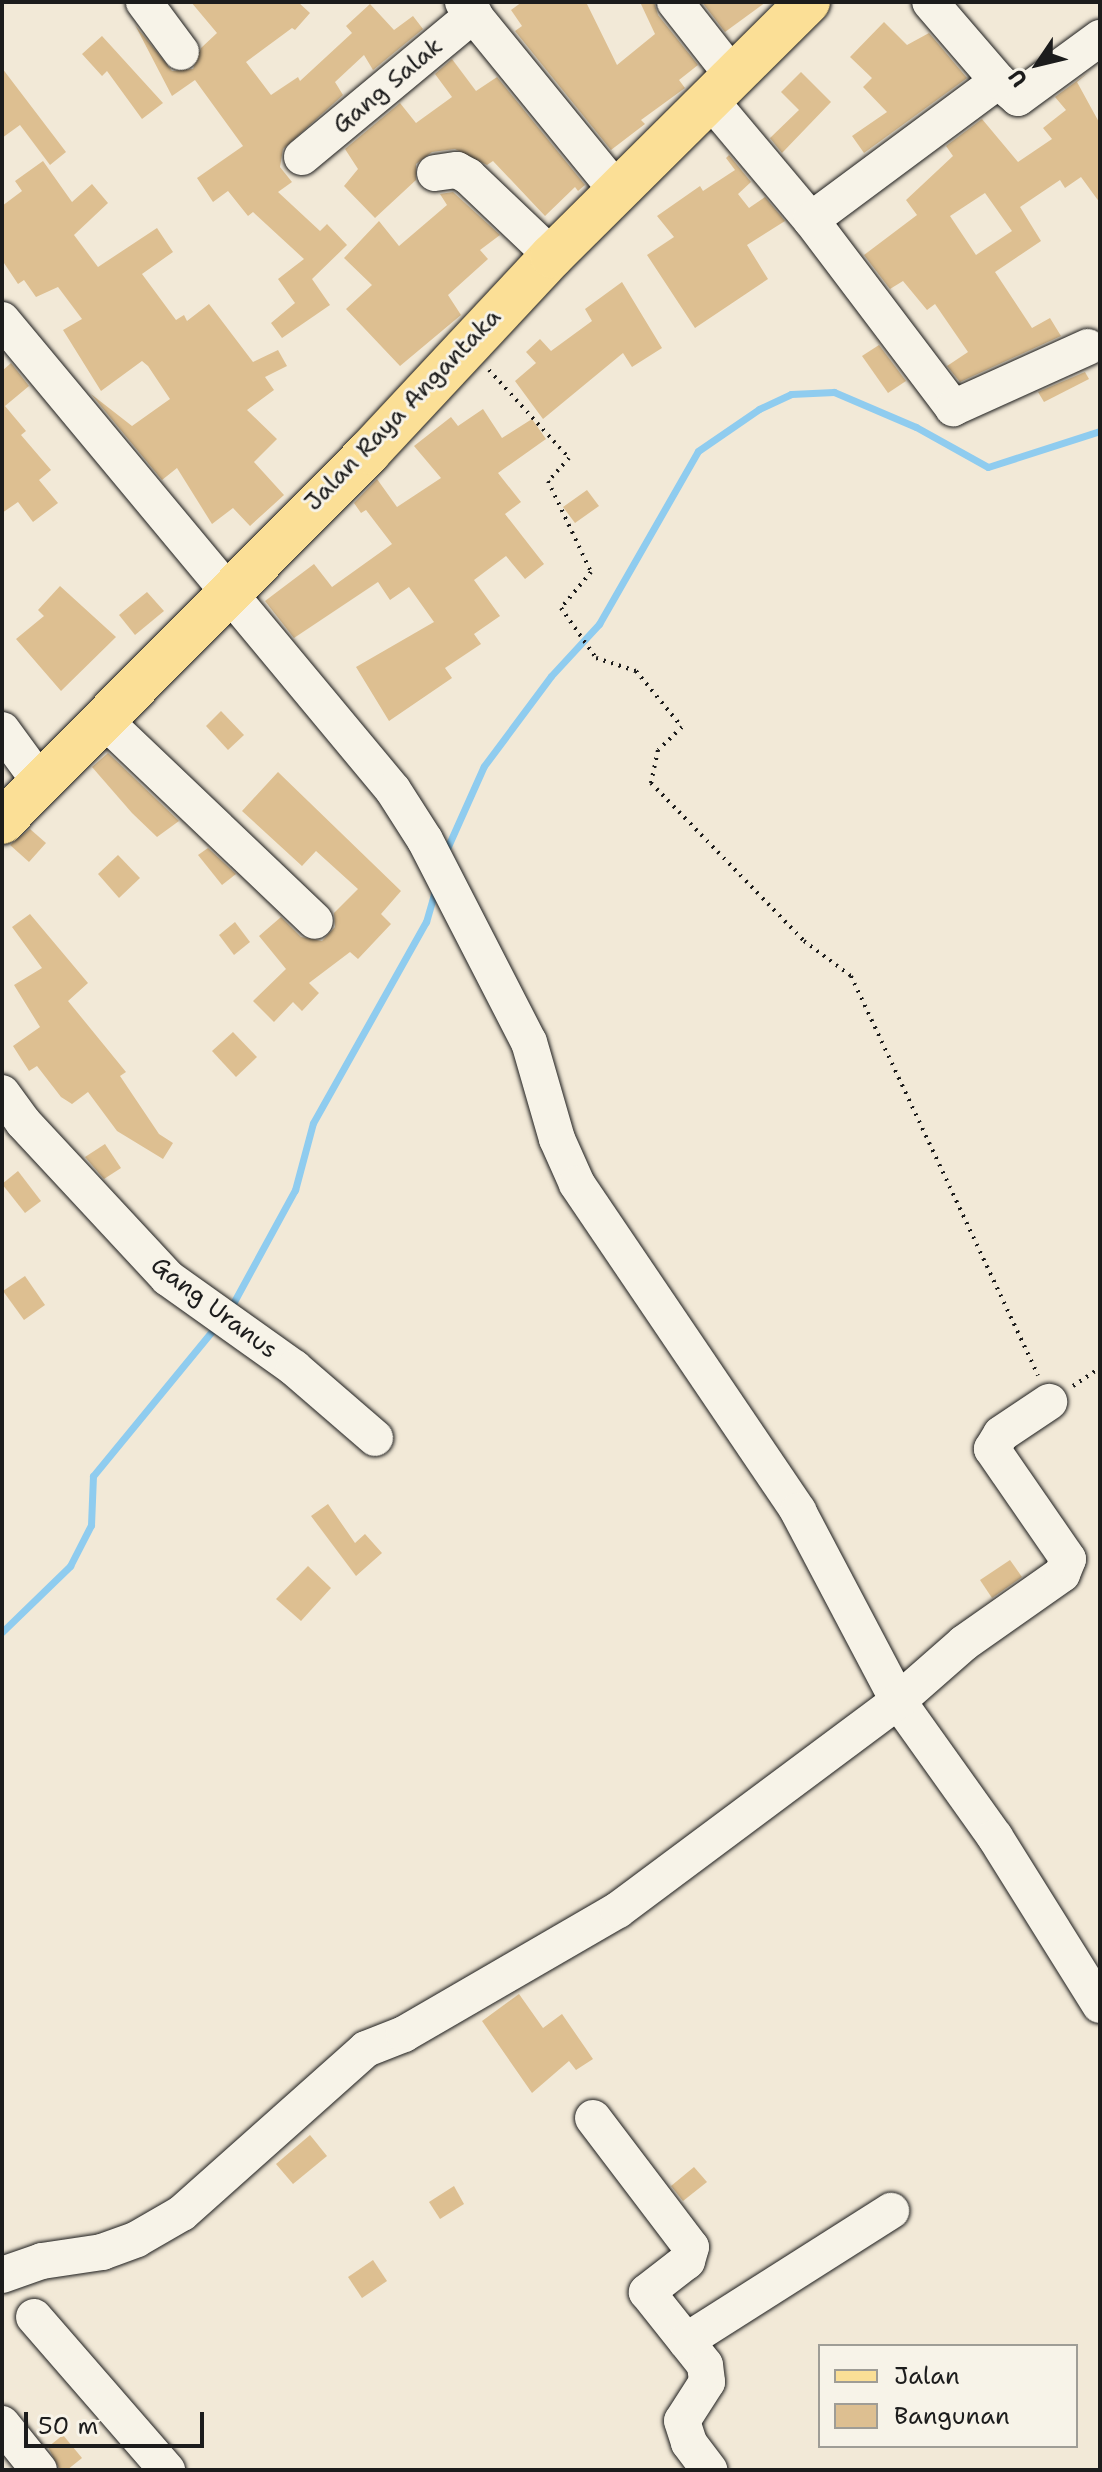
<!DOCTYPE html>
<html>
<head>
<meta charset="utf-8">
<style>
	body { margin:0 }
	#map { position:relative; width:1102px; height:2472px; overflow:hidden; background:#f2e9d7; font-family:"Shantell Sans",sans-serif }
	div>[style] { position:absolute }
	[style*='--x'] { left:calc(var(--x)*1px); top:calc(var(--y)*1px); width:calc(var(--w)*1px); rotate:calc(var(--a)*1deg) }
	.stream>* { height:7px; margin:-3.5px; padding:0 3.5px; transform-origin:3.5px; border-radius:3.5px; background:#8fccef }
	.building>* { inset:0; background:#ddbf91 }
	.path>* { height:4px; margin-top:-2px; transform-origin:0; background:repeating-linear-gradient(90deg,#1c1c1c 0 2px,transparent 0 8px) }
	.roads { filter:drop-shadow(0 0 2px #1c1c1c) drop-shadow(0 0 2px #1c1c1c) }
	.minor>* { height:36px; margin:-18px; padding:0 18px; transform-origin:18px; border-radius:18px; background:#f7f3e8 }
	.major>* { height:44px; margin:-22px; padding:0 22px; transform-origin:22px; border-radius:22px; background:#fbdf96 }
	span { translate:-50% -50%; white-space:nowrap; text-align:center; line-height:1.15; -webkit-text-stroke:6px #f7f3e8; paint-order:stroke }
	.street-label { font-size:24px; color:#1c1c1c }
	.frame { position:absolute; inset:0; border:4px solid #1c1c1c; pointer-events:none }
	.legend { position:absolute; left:818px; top:2344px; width:260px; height:104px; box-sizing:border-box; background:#f7f3e8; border:2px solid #9f9d96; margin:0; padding:10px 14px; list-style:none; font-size:24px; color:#1c1c1c }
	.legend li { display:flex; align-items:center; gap:16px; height:40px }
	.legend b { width:40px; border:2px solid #9f9d96 }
	.north { position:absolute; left:998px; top:24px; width:80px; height:80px; -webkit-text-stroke:6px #f7f3e8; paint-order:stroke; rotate:235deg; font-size:22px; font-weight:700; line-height:32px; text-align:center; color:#1c1c1c }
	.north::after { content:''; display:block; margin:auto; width:28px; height:36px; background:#1c1c1c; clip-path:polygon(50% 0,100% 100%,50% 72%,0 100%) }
	.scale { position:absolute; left:24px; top:2412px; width:180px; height:36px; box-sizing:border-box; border:4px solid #1c1c1c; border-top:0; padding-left:10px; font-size:24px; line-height:28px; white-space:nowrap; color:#1c1c1c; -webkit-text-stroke:6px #f7f3e8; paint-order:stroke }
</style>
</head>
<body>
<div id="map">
	<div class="stream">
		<div style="--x:445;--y:853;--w:95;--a:-65.9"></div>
		<div style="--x:484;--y:766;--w:112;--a:-53.3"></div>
		<div style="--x:551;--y:676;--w:71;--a:-47.3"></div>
		<div style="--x:599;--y:624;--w:199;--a:-60.2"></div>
		<div style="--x:698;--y:451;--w:74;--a:-34.5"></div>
		<div style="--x:759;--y:409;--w:35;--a:-25"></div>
		<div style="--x:791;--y:394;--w:43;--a:-2.7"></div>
		<div style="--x:834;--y:392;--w:89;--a:23.1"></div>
		<div style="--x:916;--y:427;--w:82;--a:29.1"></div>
		<div style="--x:988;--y:467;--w:118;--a:-17.8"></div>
		<div style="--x:230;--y:1309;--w:136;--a:-61.4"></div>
		<div style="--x:295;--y:1190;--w:69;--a:-75"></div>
		<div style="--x:313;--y:1123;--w:231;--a:-60.7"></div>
		<div style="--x:426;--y:922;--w:35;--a:-74"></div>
		<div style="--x:2;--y:1632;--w:95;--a:-44.1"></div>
		<div style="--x:70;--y:1566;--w:46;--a:-62.9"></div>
		<div style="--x:91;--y:1525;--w:49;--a:-87.7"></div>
		<div style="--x:93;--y:1476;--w:195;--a:-50.6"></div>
	</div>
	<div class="building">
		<div style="clip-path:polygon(191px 2px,298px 2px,310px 13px,295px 30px,292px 28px,246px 62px,271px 95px,298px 77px,300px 81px,352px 33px,346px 26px,370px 4px,394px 30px,413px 16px,423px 29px,373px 70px,364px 55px,335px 82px,343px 95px,283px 149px,280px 167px,292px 182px,278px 192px,320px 231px,327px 224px,347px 245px,312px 279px,330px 305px,282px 338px,271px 323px,295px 303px,278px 279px,304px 259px,253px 212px,248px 216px,228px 191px,213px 202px,197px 178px,243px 146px,195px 80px,172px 96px,135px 25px,172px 71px,193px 69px,201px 48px,217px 33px)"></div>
		<div style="clip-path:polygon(522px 2px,586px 2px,617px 65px,655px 34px,640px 2px,654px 2px,658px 15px,698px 65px,679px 80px,685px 88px,641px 120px,645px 124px,611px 150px,515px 31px,522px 26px,511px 10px)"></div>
		<div style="clip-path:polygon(702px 2px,766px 2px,725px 32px)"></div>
		<div style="clip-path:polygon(884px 22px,907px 45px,929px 33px,967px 78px,864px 153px,852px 136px,887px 112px,863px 87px,872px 78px,850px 57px)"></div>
		<div style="clip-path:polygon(102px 36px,163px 103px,142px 119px,107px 71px,102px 76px,82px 54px)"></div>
		<div style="clip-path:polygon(452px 59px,476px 91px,497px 77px,585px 185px,578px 191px,575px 187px,545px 216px,493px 161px,487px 165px,455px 149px,432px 152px,416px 164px,416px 180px,375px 218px,344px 186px,358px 169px,345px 149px,400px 103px,416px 123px,452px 97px,435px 74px)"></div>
		<div style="clip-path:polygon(2px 68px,66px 152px,50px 165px,20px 125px,2px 138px)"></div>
		<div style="clip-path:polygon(801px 72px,831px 102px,782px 153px,770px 138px,799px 110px,781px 92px)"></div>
		<div style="clip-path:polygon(evenodd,1089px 72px,1077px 82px,1100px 124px,1100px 203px,1081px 177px,1065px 188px,1060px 180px,1020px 207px,1041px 241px,995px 272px,1032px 328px,1050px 318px,1061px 336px,960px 382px,947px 366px,968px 352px,935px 304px,927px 310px,903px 281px,890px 289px,864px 255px,917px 215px,906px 200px,953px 156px,946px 146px,982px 119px,1018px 162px,1052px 139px,1043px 128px,1066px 110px,1055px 97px,1089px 72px,985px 193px,1012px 231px,976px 255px,950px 216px,985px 193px)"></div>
		<div style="clip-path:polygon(729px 155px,751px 182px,738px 194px,749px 208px,765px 197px,785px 221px,747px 245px,768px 279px,695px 328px,647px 255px,674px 237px,657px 216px,700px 186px,703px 191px,735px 170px,726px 158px)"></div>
		<div style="clip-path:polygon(43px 161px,72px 202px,92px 184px,108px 203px,74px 235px,98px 267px,157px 228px,173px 252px,142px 274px,176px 320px,184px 315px,187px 321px,209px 304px,253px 362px,278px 350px,287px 366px,265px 377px,274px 390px,247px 410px,277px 439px,254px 462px,284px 495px,250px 526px,233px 508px,212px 524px,177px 468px,162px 480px,91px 394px,132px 426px,170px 399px,148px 366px,142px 361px,101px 391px,63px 330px,82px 319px,58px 287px,36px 297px,24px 280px,18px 284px,2px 260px,2px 206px,22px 191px,15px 181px)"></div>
		<div style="clip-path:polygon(453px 192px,500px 235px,480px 250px,488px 259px,448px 295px,461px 315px,400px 366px,346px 309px,372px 285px,344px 258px,379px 221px,399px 246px,447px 205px,440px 194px)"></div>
		<div style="clip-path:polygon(622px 282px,662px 348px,632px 367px,623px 353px,543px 419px,515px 381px,536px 363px,526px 352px,540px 339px,551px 351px,592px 321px,585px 309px)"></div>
		<div style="clip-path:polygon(879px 345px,906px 381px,888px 393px,862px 356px)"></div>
		<div style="clip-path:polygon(11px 363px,29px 386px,5px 406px,26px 431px,21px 435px,51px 470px,39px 480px,58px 503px,33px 522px,18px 502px,2px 513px,2px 371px)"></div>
		<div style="clip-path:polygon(1085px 372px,1089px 379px,1044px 402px,1038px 392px)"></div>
		<div style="clip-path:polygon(483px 409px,502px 438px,532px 419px,546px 439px,498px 473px,521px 502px,505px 514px,544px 564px,525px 579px,506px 556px,474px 580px,500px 616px,474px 634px,481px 644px,445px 668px,452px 678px,389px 721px,356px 667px,434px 622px,409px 587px,390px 600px,378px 582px,294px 638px,265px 601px,314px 564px,332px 587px,392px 544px,366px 510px,361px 513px,354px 503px,377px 479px,397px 507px,441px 478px,414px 446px,451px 417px,458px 426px)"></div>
		<div style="clip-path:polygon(587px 490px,599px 506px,575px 523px,563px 507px)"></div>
		<div style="clip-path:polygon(60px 586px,116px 637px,61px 691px,16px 639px,44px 616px,38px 610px)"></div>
		<div style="clip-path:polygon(147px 592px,164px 611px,135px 635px,119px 615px)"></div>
		<div style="clip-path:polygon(221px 711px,244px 735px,228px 750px,206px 726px)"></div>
		<div style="clip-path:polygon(108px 753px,179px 821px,157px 837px,132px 813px,92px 767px)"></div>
		<div style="clip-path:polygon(278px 772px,401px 891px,381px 914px,391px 924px,358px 959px,350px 952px,309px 983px,319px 993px,302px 1011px,293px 1002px,274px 1022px,253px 1001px,286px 969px,259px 936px,281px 917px,301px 937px,322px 941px,335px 927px,334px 913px,358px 889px,316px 851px,302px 866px,242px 811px)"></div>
		<div style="clip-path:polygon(30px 829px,46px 843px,29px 862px,10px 845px)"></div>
		<div style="clip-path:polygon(208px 848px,236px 874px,222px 885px,198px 855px)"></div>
		<div style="clip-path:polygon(118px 855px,140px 878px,119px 898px,98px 874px)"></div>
		<div style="clip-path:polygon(30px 914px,88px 983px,68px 1001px,126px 1072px,120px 1076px,159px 1134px,173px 1143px,163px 1159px,117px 1131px,88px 1092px,72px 1104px,61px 1097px,37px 1066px,29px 1071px,13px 1046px,40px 1027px,14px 985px,42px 968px,12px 927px)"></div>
		<div style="clip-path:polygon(235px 922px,250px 942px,234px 955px,219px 935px)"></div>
		<div style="clip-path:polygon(233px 1032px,257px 1057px,236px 1077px,212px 1051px)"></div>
		<div style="clip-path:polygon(105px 1144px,121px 1168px,104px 1179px,85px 1157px)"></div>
		<div style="clip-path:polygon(18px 1171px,41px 1201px,25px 1213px,2px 1184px)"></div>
		<div style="clip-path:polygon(25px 1276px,45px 1305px,24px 1320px,3px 1291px)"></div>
		<div style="clip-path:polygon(328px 1504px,355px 1543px,365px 1534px,382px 1553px,356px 1576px,311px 1516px)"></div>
		<div style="clip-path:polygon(1010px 1560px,1022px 1577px,992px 1598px,980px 1580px)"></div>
		<div style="clip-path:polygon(308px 1566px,331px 1588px,301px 1621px,276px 1599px)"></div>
		<div style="clip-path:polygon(519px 1994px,543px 2028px,562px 2014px,593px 2059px,576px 2070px,569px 2061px,532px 2093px,482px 2021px)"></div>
		<div style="clip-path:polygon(310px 2135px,327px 2156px,293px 2184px,276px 2164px)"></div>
		<div style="clip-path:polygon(694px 2167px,707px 2182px,683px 2201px,671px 2186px)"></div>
		<div style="clip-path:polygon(454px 2186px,464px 2204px,440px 2219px,429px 2202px)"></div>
		<div style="clip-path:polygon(373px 2260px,387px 2281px,362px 2298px,348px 2277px)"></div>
		<div style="clip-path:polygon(63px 2435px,82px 2458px,67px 2470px,60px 2470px,48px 2447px)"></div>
	</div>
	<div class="path">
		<div style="--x:489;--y:370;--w:119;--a:47.7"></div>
		<div style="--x:569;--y:458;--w:31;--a:132"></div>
		<div style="--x:548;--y:481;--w:101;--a:64.7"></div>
		<div style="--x:591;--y:572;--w:47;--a:129.8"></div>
		<div style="--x:561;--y:608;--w:61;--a:55"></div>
		<div style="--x:596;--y:658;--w:42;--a:18"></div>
		<div style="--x:636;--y:671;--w:72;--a:50.6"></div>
		<div style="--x:682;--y:727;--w:33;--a:136"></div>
		<div style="--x:658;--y:750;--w:34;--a:102"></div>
		<div style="--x:651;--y:783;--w:220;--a:45.9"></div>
		<div style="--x:804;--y:941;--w:59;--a:36.7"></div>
		<div style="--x:851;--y:976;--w:441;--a:64.9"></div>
		<div style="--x:1073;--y:1386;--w:32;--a:-34"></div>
	</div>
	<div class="roads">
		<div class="minor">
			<div style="--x:144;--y:2;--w:62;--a:53.5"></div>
			<div style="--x:463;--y:2;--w:245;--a:50.8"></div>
			<div style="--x:675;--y:2;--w:94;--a:51.9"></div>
			<div style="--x:998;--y:81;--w:26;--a:40"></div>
			<div style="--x:1018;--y:98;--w:102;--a:-36.2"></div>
			<div style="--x:711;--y:101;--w:155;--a:50"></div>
			<div style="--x:811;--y:220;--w:236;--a:52.9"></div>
			<div style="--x:953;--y:408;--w:148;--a:-24.3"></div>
			<div style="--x:302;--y:157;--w:224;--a:-39.7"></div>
			<div style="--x:435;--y:173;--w:22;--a:-8"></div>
			<div style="--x:457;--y:170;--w:13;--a:29"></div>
			<div style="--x:468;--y:176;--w:116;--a:43.6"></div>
			<div style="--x:811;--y:220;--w:233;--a:-36.6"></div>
			<div style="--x:998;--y:81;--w:104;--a:-130.7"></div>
			<div style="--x:2;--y:320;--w:611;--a:50.24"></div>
			<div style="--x:393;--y:790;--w:59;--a:57.4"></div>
			<div style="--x:425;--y:840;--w:227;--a:62.8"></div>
			<div style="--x:529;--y:1042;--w:101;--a:73.9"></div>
			<div style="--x:557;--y:1139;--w:49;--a:66"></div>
			<div style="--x:577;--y:1184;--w:395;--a:55.9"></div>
			<div style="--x:798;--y:1511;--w:215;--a:62.2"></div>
			<div style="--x:898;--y:1701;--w:167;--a:54.5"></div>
			<div style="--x:995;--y:1837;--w:198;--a:58"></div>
			<div style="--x:104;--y:720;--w:291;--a:43.6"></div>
			<div style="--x:2;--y:730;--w:64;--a:53.8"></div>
			<div style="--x:2;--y:1093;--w:36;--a:54"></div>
			<div style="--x:23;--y:1122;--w:213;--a:47.1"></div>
			<div style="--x:168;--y:1278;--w:155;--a:35.5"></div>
			<div style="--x:294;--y:1368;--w:107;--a:40.8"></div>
			<div style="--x:593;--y:2118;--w:162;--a:52.8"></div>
			<div style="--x:691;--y:2247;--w:15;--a:106"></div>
			<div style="--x:687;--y:2261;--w:51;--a:142.2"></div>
			<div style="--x:647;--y:2292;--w:93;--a:51.5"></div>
			<div style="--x:705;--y:2365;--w:17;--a:83"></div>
			<div style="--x:707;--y:2382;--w:46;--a:122.7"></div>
			<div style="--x:682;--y:2421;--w:23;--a:72"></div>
			<div style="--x:689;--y:2443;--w:34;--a:53"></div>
			<div style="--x:2;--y:2275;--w:42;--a:-19.3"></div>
			<div style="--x:42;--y:2261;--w:61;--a:-8.5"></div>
			<div style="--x:102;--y:2252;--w:37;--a:-20"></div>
			<div style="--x:137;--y:2239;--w:52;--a:-30"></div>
			<div style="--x:182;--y:2213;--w:246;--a:-41.7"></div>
			<div style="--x:366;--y:2049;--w:41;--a:-21.5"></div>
			<div style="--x:404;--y:2034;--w:247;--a:-30.1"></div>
			<div style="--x:618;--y:1910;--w:349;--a:-36.7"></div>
			<div style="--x:898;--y:1701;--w:88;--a:-41.3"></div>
			<div style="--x:964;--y:1643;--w:120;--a:-35.1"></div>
			<div style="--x:1062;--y:1574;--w:16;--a:-68"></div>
			<div style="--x:1068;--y:1559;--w:134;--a:-124.6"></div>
			<div style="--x:992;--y:1449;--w:17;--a:-59"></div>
			<div style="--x:1001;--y:1434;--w:58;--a:-33.7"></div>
			<div style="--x:34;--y:2317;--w:203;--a:49"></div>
			<div style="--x:686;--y:2341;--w:243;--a:-32.4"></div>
			<div style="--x:2;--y:2424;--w:59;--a:51.2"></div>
		</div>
		<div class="major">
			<div style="--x:2;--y:822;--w:521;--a:-45.23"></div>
			<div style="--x:369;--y:452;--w:268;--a:-47"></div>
			<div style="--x:552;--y:256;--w:361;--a:-44.8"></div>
		</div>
	</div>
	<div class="street-label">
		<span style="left:388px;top:86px;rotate:-40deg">Gang Salak</span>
		<span style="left:403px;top:410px;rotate:-46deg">Jalan Raya Angantaka</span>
		<span style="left:214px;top:1308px;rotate:37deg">Gang Uranus</span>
	</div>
	<div class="frame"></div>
	<ul class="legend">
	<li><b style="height:10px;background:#fbdf96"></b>Jalan</li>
	<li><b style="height:22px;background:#ddbf91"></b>Bangunan</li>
	</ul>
	<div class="north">U</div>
	<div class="scale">50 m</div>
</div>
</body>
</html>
